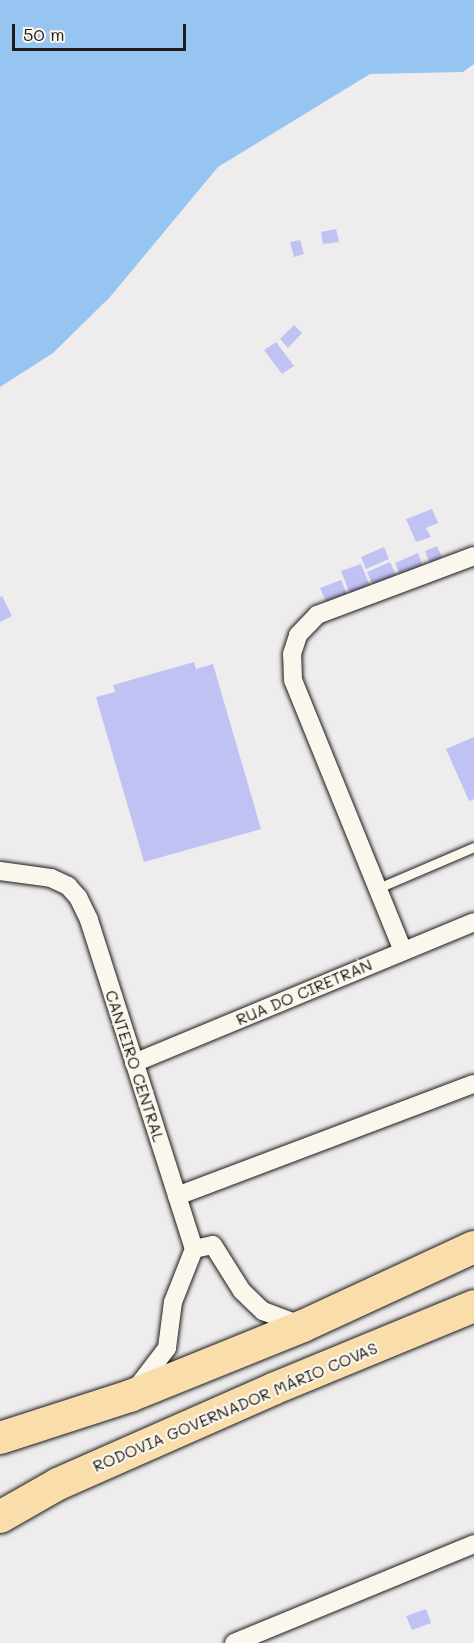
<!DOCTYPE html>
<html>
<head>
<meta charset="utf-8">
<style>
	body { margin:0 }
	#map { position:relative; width:474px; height:1643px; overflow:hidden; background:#efecee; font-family:Mali,sans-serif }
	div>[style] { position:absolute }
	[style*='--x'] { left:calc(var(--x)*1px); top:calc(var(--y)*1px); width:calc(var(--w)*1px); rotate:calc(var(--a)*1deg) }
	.water>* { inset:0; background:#97c5f2 }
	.building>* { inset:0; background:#c0c2f4 }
	.roads { filter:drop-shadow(0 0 2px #1c1c1c) drop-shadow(0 0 2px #1c1c1c) }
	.service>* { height:9px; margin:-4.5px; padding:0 4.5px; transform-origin:4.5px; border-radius:4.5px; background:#fbf7ec }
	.minor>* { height:18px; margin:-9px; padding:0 9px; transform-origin:9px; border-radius:9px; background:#fbf7ec }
	.trunk>* { height:32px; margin:-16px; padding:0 16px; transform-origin:16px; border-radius:16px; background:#f9deab }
	span { translate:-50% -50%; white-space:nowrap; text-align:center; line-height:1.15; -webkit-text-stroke:4.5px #fbf7ec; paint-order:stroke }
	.street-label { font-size:16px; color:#1c1c1c }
	.scale { position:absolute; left:12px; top:24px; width:174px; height:27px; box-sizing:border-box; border:3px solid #1c1c1c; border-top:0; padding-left:8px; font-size:18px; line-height:21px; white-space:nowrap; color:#1c1c1c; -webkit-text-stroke:4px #fbf7ec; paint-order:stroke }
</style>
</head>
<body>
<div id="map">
	<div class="water">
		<div style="clip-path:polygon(0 0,474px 0,474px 64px,463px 72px,370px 74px,218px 167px,110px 297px,53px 353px,0 387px)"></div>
	</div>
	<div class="building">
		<div style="clip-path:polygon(336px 229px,339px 242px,323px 244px,321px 232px)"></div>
		<div style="clip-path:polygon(300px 240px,304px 254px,294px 257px,290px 242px)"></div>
		<div style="clip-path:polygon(294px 325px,302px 333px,288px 348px,280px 339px)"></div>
		<div style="clip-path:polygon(276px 342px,294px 366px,282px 374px,264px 350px)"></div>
		<div style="clip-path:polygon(432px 509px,438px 523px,426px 528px,431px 537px,416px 542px,406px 519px)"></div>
		<div style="clip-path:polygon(437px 546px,442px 557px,430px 563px,425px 551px)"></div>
		<div style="clip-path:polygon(384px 547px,389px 559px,366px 569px,361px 557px)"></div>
		<div style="clip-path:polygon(418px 553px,423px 567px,401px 577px,395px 563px)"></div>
		<div style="clip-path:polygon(390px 562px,398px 580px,375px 590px,367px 572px)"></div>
		<div style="clip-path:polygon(361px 564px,372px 591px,352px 599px,341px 571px)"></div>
		<div style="clip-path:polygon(341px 580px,347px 594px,326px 602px,320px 588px)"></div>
		<div style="clip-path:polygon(2px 596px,12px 616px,0 622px,0 597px)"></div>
		<div style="clip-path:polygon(194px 662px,196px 669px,213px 664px,261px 829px,144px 862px,96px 697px,115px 692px,113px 685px)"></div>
		<div style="clip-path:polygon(474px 737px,474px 799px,469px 801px,446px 749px)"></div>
		<div style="clip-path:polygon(426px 1609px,431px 1623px,412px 1630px,406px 1616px)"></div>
	</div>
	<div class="roads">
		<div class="service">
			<div style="--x:378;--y:888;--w:104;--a:-23.1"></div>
		</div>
		<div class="minor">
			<div style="--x:0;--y:871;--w:51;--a:7.8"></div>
			<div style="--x:51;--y:878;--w:19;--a:25"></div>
			<div style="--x:68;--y:886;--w:15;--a:48"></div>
			<div style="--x:78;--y:897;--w:25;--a:64"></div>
			<div style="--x:89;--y:920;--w:345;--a:72.3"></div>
			<div style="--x:403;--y:951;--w:292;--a:-112.1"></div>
			<div style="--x:293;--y:680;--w:26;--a:-92"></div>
			<div style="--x:292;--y:654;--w:20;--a:-72"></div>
			<div style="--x:298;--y:635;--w:28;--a:-46"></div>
			<div style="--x:317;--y:615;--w:168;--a:-20.6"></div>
			<div style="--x:134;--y:1063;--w:368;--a:-22.5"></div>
			<div style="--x:177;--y:1196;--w:317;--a:-20.7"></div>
			<div style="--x:135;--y:1390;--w:53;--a:-52.7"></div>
			<div style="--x:167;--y:1348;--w:46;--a:-82.6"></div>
			<div style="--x:173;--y:1302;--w:57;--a:-68.4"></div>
			<div style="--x:194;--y:1249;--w:19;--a:-12"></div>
			<div style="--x:213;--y:1245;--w:54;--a:57.8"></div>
			<div style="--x:242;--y:1291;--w:29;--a:44"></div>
			<div style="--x:263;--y:1311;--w:43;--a:20.6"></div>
			<div style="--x:234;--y:1643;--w:260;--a:-22.4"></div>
		</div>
		<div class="trunk">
			<div style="--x:0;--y:1438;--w:137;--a:-17.9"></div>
			<div style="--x:130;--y:1396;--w:187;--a:-22"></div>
			<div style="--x:303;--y:1326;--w:188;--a:-24.8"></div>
			<div style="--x:0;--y:1517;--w:67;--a:-29.6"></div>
			<div style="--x:58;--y:1484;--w:235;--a:-23.8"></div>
			<div style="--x:273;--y:1389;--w:217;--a:-22.4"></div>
		</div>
	</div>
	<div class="street-label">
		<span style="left:304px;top:992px;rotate:-23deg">RUA DO CIRETRAN</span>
		<span style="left:135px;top:1066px;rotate:72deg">CANTEIRO CENTRAL</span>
		<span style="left:235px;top:1407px;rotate:-23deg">RODOVIA GOVERNADOR MÁRIO COVAS</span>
	</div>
	<div class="scale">50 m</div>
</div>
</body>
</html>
